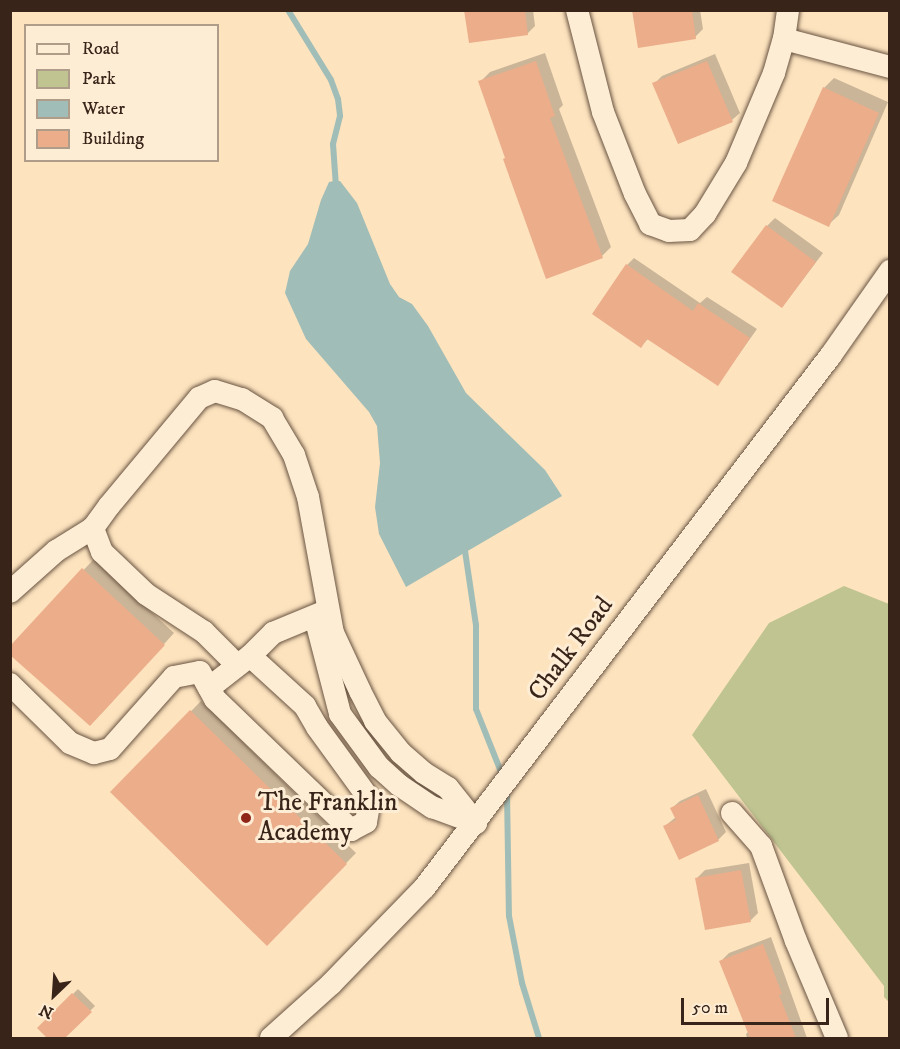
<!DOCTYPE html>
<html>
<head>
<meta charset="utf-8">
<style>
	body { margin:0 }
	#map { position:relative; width:900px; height:1049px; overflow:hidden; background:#fde3be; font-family:"IM FELL DW Pica",serif }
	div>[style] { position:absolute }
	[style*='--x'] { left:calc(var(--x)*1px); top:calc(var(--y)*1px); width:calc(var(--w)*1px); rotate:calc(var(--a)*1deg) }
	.green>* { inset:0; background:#bfc491 }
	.water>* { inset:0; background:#a1bdb7 }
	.shadow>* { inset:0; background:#0003 }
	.stream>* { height:6px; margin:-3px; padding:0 3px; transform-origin:3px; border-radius:3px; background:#a1bdb7 }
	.building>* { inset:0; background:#ecad8b }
	.roads { filter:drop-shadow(0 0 2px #695442) drop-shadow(0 0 2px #695442) }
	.minor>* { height:22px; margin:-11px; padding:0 11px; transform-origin:11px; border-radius:11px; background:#feedd5 }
	.dots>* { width:16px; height:16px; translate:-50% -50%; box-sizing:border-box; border:3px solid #feedd5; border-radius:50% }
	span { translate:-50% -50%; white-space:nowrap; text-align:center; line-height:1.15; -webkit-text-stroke:6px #feedd5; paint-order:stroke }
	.street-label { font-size:26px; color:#382419 }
	.poi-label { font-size:26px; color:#382419 }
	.left { translate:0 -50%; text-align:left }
	.frame { position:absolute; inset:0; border:12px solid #382419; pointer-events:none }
	.legend { position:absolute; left:24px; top:24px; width:195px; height:138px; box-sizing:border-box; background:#feedd5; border:2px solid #af9d8a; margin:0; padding:8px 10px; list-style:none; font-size:18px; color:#382419 }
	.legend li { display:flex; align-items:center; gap:12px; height:30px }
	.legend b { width:30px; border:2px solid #af9d8a }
	.north { position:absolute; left:24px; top:965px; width:60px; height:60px; -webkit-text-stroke:4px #feedd5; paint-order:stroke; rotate:205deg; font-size:16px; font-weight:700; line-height:24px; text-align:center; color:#382419 }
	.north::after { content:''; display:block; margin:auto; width:21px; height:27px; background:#382419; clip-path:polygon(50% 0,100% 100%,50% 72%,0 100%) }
	.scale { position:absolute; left:681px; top:998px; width:148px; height:27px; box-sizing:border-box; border:3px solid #382419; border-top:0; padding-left:8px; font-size:18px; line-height:21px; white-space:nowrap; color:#382419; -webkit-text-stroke:4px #feedd5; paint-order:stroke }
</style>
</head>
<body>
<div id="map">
	<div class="green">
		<div style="clip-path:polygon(844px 586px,889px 604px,889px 1002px,884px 997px,884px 986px,692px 735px,769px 623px)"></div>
	</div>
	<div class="water">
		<div style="clip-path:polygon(334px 181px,340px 181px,357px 203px,390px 284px,399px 297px,412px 304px,428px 326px,466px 393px,545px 470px,562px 496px,406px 587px,379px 534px,375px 507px,380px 463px,377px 426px,369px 412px,306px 339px,285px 293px,290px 271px,308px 244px,321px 200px,329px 182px)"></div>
	</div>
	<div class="shadow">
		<div style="clip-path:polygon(466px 10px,533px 10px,535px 26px,527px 34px)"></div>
		<div style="clip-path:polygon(634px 10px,700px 10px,703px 29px,695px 37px)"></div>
		<div style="clip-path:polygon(545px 53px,563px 105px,559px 109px,611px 247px,602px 256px,480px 82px,490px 72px)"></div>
		<div style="clip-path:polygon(715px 54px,740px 113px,732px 120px,679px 142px,654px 84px,662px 76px)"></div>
		<div style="clip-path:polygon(834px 78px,888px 102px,839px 215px,828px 225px,824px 88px)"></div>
		<div style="clip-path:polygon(775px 218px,823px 253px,782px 307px,767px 226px)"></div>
		<div style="clip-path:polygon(634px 258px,700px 303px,707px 297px,757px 329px,718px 384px,649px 338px,641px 346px,627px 265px)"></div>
		<div style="clip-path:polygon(94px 559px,174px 633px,101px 714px,10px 648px)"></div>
		<div style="clip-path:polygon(201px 701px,356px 853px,267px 944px,112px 792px)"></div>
		<div style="clip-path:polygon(706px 789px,726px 832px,718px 840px,680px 858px,665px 826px,676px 817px,672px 808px,680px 801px)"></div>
		<div style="clip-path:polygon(749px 863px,758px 913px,750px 921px,697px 878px,705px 870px)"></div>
		<div style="clip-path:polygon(771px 937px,807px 1038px,747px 1038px,746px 1034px,748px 1032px,721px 961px,729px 953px)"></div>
		<div style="clip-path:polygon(78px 989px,95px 1006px,63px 1038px,49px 1038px,39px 1028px)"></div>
	</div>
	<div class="stream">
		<div style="--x:288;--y:10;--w:82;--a:58.4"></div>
		<div style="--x:331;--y:80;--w:20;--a:70"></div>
		<div style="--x:338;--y:99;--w:17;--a:83"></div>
		<div style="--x:340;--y:116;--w:29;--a:104"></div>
		<div style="--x:333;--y:144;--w:43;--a:86"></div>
		<div style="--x:464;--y:544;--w:82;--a:81.6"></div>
		<div style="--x:476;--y:625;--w:84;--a:90"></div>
		<div style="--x:476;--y:709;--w:73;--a:68.3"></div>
		<div style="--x:507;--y:792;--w:124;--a:89.1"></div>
		<div style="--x:509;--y:916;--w:68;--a:79"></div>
		<div style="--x:522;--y:983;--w:58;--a:72.8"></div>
	</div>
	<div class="building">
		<div style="clip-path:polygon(464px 10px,525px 10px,528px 35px,469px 43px)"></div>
		<div style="clip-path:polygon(632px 10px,692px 10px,696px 39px,638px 48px)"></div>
		<div style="clip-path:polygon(536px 61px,555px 116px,550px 118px,603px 258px,546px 279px,503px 159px,505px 158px,478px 81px)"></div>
		<div style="clip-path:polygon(707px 61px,733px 122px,678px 144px,652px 83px)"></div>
		<div style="clip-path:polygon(823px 87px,879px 113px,829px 227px,772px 201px)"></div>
		<div style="clip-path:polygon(766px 225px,816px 262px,782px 308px,731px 272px)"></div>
		<div style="clip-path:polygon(626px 264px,693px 311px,698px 303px,750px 338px,718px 386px,647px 339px,641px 348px,592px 314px)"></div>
		<div style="clip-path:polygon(82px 568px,165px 645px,90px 726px,10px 655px,10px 646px)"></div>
		<div style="clip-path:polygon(190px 710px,347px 864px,267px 946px,110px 792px)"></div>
		<div style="clip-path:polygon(698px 795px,719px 841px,679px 860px,663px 826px,676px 820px,670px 808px)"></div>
		<div style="clip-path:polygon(741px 870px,751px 922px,705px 930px,695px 878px)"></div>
		<div style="clip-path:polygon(763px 944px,782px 994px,779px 995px,796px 1038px,750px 1038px,719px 961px)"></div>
		<div style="clip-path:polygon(72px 993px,92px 1012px,65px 1038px,47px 1038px,37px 1028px)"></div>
	</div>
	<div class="roads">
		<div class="minor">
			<div style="--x:577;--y:10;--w:105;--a:75.7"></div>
			<div style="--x:603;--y:112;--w:88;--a:68.7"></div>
			<div style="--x:635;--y:194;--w:34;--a:63"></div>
			<div style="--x:650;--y:224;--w:20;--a:20"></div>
			<div style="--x:669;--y:231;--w:21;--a:-3"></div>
			<div style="--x:690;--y:230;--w:22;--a:-47"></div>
			<div style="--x:705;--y:214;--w:60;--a:-58.7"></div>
			<div style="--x:736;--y:163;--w:98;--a:-67.1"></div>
			<div style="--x:774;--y:73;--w:35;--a:-74"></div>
			<div style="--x:784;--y:39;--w:29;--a:-82"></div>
			<div style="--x:784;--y:39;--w:110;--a:14.8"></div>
			<div style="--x:10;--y:592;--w:62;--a:-41.7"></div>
			<div style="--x:56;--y:551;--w:44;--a:-31.9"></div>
			<div style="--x:315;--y:617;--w:100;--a:75.5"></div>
			<div style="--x:340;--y:714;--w:66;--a:53.7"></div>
			<div style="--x:379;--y:767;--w:27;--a:42"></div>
			<div style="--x:399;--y:785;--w:40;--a:34"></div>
			<div style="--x:432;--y:807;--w:47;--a:20"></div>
			<div style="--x:237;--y:665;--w:47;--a:-135"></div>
			<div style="--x:204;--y:632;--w:69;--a:-146.8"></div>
			<div style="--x:146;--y:594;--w:61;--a:-136.3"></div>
			<div style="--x:102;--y:552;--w:26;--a:-111"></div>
			<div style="--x:93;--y:528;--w:27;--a:-54"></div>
			<div style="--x:109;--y:506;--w:141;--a:-50.2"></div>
			<div style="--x:199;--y:398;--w:17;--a:-24"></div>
			<div style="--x:215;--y:391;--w:28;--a:17"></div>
			<div style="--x:242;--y:399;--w:36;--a:32"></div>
			<div style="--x:272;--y:418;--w:43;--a:59.3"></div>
			<div style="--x:294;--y:455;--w:44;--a:71.6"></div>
			<div style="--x:308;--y:497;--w:138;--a:79.6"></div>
			<div style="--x:333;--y:633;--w:64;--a:65"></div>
			<div style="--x:360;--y:691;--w:34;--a:63"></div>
			<div style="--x:375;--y:721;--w:41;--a:50.9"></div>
			<div style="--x:401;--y:753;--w:30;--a:41"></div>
			<div style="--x:424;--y:773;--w:28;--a:32"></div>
			<div style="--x:448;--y:788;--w:45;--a:51.3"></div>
			<div style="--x:10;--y:684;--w:84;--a:44.5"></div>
			<div style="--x:70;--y:743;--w:26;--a:23"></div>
			<div style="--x:94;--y:753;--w:16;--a:-14"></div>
			<div style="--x:110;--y:749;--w:96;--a:-48.4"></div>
			<div style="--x:174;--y:677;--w:26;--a:-11"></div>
			<div style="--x:200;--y:672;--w:31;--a:61"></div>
			<div style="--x:215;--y:699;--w:189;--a:43.9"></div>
			<div style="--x:351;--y:830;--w:17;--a:-28"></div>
			<div style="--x:366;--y:822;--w:22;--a:-80"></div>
			<div style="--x:370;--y:800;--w:90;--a:-126"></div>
			<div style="--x:317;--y:727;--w:24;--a:-120"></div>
			<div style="--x:305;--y:706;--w:74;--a:-137.7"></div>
			<div style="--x:209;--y:688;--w:52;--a:-38"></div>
			<div style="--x:250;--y:656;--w:33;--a:-45"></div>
			<div style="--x:273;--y:633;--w:57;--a:-22.5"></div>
			<div style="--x:732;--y:813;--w:44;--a:48.7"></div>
			<div style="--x:761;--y:846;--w:101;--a:69.8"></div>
			<div style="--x:796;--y:941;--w:105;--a:67.1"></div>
			<div style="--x:271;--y:1038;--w:81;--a:-42"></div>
			<div style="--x:331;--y:984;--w:135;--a:-45.9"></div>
			<div style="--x:425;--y:887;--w:669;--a:-52.65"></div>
			<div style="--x:831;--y:355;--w:103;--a:-54.9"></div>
		</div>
	</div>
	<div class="dots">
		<div style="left:246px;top:818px;background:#8f2418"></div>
	</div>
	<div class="street-label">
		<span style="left:571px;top:649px;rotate:-53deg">Chalk Road</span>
	</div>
	<div class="poi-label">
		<span class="left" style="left:258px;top:818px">The Franklin<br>Academy</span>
	</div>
	<div class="frame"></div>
	<ul class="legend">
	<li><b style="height:8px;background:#feedd5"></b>Road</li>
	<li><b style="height:16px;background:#bfc491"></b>Park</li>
	<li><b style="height:16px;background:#a1bdb7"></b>Water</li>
	<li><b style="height:16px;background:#ecad8b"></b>Building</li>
	</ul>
	<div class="north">N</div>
	<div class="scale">50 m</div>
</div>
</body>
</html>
